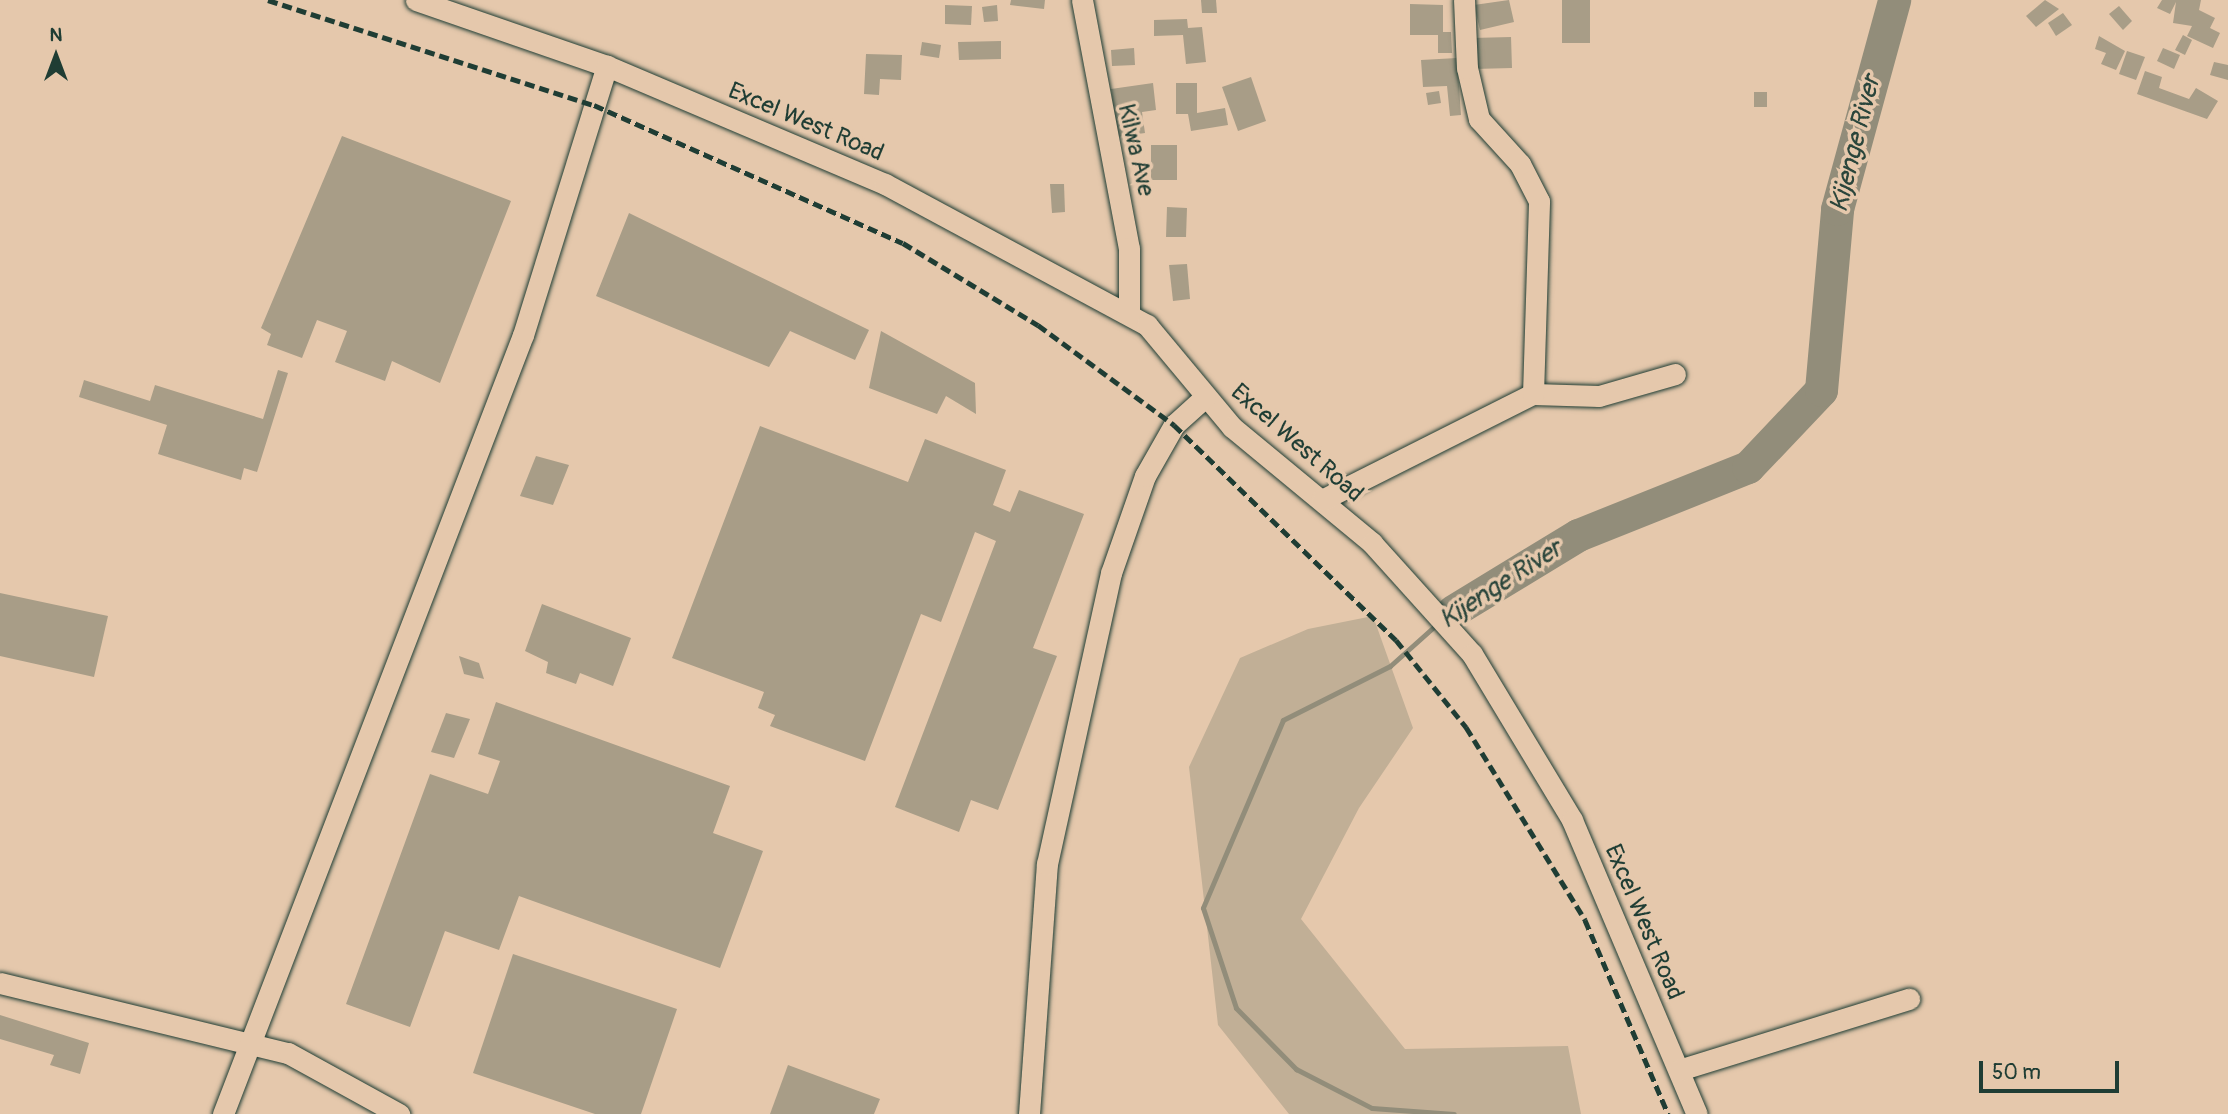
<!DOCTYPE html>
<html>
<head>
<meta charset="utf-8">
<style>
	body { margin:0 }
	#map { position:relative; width:2228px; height:1114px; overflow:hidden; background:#e5c8ac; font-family:Pangolin,sans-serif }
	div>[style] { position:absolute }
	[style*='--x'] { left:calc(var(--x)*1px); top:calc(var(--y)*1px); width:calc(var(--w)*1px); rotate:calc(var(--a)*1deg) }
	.green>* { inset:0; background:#c1af96 }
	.stream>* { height:5px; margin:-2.5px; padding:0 2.5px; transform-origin:2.5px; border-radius:2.5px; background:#928d7a }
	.river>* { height:33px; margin:-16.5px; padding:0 16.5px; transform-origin:16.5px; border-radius:16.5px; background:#928d7a }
	.building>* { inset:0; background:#a89d87 }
	.roads { filter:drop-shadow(0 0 2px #1f3d34) drop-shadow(0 0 2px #1f3d34) }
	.street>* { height:21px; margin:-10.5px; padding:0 10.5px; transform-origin:10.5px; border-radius:10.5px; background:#e5c8ac }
	.rail>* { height:5px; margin-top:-2.5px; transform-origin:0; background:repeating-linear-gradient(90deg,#1f3d34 0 10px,transparent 0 15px) }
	span { translate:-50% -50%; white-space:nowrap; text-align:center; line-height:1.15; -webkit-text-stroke:7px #e5c8ac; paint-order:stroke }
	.street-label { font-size:24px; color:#1f3d34 }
	.water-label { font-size:26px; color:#2a453b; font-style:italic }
	.north { position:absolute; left:21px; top:21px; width:70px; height:70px; -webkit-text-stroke:5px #e5c8ac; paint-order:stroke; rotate:0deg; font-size:19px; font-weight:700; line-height:28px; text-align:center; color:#1f3d34 }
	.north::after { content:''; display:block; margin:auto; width:24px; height:32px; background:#1f3d34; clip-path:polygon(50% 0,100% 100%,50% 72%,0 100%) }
	.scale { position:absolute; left:1979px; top:1061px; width:140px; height:32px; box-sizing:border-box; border:4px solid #1f3d34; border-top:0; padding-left:9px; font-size:21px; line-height:24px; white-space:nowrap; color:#1f3d34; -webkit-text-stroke:5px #e5c8ac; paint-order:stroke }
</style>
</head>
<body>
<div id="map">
	<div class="green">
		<div style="clip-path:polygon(1373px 616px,1413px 728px,1359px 808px,1301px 919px,1405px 1049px,1568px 1046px,1581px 1114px,1289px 1114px,1218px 1025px,1189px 767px,1240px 658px,1308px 629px)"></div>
	</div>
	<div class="stream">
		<div style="--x:1437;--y:624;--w:63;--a:138.2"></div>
		<div style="--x:1390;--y:666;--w:120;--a:153.2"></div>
		<div style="--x:1283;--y:720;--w:204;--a:113.1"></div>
		<div style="--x:1203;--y:908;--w:105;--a:71.7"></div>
		<div style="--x:1236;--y:1008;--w:86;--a:45.5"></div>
		<div style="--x:1296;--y:1069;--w:85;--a:27.2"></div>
		<div style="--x:1372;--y:1108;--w:82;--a:4.2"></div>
	</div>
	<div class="river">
		<div style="--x:1453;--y:611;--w:146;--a:-31.3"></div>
		<div style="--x:1578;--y:535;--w:183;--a:-21.8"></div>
		<div style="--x:1748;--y:467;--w:106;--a:-46.5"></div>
		<div style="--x:1821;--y:390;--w:182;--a:-84.9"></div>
		<div style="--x:1837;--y:209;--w:217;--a:-74.7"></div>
	</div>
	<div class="building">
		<div style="clip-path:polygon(1011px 0,1045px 0,1044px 9px,1010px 5px)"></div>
		<div style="clip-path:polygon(1201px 0,1216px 0,1217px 13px,1202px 13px)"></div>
		<div style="clip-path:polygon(1509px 0,1514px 22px,1480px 30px,1474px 5px)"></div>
		<div style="clip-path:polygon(1562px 0,1590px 0,1590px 43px,1562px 43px)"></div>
		<div style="clip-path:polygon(2045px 0,2059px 9px,2036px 27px,2026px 16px)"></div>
		<div style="clip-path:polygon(2162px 0,2201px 0,2199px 10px,2215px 18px,2210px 28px,2220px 33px,2213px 48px,2187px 36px,2192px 26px,2173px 23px,2176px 2px,2170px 14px,2157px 8px)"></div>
		<div style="clip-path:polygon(1410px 4px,1443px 5px,1443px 32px,1451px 32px,1452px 53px,1438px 53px,1438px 35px,1410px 35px)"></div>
		<div style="clip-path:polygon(945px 5px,972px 6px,971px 25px,945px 24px)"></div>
		<div style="clip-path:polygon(997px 5px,998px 21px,984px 22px,982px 7px)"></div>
		<div style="clip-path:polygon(2119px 6px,2132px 21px,2123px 30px,2109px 14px)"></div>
		<div style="clip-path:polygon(2063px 13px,2072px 25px,2056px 36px,2048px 23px)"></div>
		<div style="clip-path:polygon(1187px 19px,1188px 28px,1202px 27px,1206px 62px,1186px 64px,1183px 35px,1154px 36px,1154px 20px)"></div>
		<div style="clip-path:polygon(2183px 35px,2192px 40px,2185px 55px,2175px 50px)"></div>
		<div style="clip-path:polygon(2099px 36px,2125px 51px,2116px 70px,2101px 64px,2106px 53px,2095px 49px)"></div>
		<div style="clip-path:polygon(1511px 37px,1512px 68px,1474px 69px,1472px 38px)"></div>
		<div style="clip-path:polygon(1001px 41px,1001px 59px,959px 60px,958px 42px)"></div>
		<div style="clip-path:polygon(922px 42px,941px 45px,939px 58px,920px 55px)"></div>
		<div style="clip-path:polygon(1134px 48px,1135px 65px,1112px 66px,1111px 50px)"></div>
		<div style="clip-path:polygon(2163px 48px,2180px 55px,2174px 69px,2157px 61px)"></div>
		<div style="clip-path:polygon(2127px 51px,2145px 57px,2136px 80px,2119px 74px)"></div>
		<div style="clip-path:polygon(866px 54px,902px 55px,901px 80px,880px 79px,879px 95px,864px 94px)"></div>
		<div style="clip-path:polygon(1457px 58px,1461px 115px,1450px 116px,1447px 86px,1423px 87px,1421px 60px)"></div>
		<div style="clip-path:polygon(2214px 62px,2228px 65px,2228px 80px,2210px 75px)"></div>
		<div style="clip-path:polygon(2145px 71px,2162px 77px,2159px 88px,2189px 99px,2196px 88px,2218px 101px,2207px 119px,2137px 94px)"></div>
		<div style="clip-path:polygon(1251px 77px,1266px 121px,1238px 131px,1222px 87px)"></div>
		<div style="clip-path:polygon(1153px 83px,1156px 110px,1142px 112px,1145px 133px,1117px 137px,1111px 89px)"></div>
		<div style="clip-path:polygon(1176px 83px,1197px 83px,1197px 113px,1225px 108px,1228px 125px,1191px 131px,1188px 114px,1176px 114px)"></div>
		<div style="clip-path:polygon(1439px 91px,1441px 103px,1428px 105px,1426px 93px)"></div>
		<div style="clip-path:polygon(1754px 92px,1767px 92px,1767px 107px,1754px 107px)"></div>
		<div style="clip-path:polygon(342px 136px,511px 201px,440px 383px,392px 361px,385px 381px,335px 362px,347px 331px,317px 320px,302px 358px,267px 345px,271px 334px,261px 328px)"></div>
		<div style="clip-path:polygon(1151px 145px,1177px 145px,1177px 180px,1151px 180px)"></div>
		<div style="clip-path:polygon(1050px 184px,1064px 184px,1065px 212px,1052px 213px)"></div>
		<div style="clip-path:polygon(1167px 207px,1187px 208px,1186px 237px,1166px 237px)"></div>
		<div style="clip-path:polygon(629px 213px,869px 330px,855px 360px,790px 331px,769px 367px,596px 296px)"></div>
		<div style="clip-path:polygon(1187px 264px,1190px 299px,1173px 301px,1169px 265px)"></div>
		<div style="clip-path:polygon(881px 331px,975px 383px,976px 414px,946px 396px,937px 414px,869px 388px)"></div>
		<div style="clip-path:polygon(278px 370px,288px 373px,257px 472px,244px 468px,241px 480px,158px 454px,167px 425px,79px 397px,84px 380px,150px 401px,155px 385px,263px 419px)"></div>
		<div style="clip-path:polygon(760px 426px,908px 482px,925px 439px,1006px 470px,993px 505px,1010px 512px,1019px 490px,1084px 514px,1033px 648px,1057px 656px,998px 810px,971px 800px,959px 832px,895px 807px,996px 541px,975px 532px,941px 622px,921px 614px,865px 761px,770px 726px,775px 715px,758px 708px,764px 692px,672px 658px)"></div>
		<div style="clip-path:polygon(536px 456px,569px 465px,553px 505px,520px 496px)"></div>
		<div style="clip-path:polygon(0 593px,108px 616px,94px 677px,0 656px)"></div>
		<div style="clip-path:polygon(542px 604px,631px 638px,613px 686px,580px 673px,576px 684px,546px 673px,548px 662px,525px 651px)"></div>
		<div style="clip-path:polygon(459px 656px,479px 663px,484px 679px,464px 674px)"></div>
		<div style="clip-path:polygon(496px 702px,730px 786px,713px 833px,763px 851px,720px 968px,519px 896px,499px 950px,445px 931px,410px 1027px,346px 1004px,430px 774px,488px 794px,500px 761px,478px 754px)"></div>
		<div style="clip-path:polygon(446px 713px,470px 719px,454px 758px,431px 752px)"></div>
		<div style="clip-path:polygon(513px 954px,677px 1009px,641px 1114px,595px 1114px,473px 1073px)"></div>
		<div style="clip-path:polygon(0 1015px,89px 1043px,80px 1074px,50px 1065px,54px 1055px,0 1039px)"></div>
		<div style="clip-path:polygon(788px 1065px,880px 1099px,874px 1114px,770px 1114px)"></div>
	</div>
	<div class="roads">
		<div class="street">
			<div style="--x:416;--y:0;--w:202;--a:19.1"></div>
			<div style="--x:607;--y:66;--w:302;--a:23"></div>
			<div style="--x:885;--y:184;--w:298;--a:28.3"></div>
			<div style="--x:1147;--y:325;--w:133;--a:50.2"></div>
			<div style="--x:1232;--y:427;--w:182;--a:39.6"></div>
			<div style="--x:1372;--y:543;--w:149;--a:48"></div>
			<div style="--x:1472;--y:654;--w:194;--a:58.9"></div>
			<div style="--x:1572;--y:820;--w:319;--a:67"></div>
			<div style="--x:1082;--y:0;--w:252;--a:79.3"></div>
			<div style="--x:1129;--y:248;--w:65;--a:90"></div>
			<div style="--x:1533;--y:394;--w:66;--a:1.7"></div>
			<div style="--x:1599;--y:396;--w:79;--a:-16.1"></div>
			<div style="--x:1322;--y:500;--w:236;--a:-26.7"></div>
			<div style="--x:1533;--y:394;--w:193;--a:-88.2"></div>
			<div style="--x:1539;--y:201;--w:42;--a:-117.2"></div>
			<div style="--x:1520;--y:164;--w:61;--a:-132.3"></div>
			<div style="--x:1479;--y:119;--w:52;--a:-103.2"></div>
			<div style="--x:1467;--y:68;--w:68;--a:-92.5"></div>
			<div style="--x:0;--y:983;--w:296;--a:13.7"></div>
			<div style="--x:288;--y:1053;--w:127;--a:28.8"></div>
			<div style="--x:1679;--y:1070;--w:241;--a:-17.2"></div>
			<div style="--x:223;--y:1114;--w:835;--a:-68.94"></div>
			<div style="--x:523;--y:335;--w:282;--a:-72.7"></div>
			<div style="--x:1029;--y:1114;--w:251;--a:-85.9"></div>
			<div style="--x:1047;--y:864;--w:298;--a:-77.6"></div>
			<div style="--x:1111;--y:573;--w:103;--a:-70.7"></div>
			<div style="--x:1145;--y:476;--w:59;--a:-60.4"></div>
			<div style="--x:1174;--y:425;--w:42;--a:-42.1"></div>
		</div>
	</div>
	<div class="rail">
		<div style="--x:268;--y:0;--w:342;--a:17.9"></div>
		<div style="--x:594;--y:105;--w:338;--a:24.1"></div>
		<div style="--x:903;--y:243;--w:158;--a:31.3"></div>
		<div style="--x:1038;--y:325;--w:169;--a:36.3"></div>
		<div style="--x:1174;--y:425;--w:309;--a:44.1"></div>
		<div style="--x:1396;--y:640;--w:112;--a:51.2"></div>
		<div style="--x:1466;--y:727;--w:227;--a:58.3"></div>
		<div style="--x:1585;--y:920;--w:211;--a:66.8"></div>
	</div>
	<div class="street-label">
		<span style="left:806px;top:122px;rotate:23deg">Excel West Road</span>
		<span style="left:1136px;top:150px;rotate:77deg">Kilwa Ave</span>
		<span style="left:1297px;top:443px;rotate:41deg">Excel West Road</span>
		<span style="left:1644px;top:922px;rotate:67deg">Excel West Road</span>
	</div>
	<div class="water-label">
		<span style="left:1856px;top:144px;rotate:-76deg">Kijenge River</span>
		<span style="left:1501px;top:585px;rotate:-33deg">Kijenge River</span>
	</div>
	<div class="north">N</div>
	<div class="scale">50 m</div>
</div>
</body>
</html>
